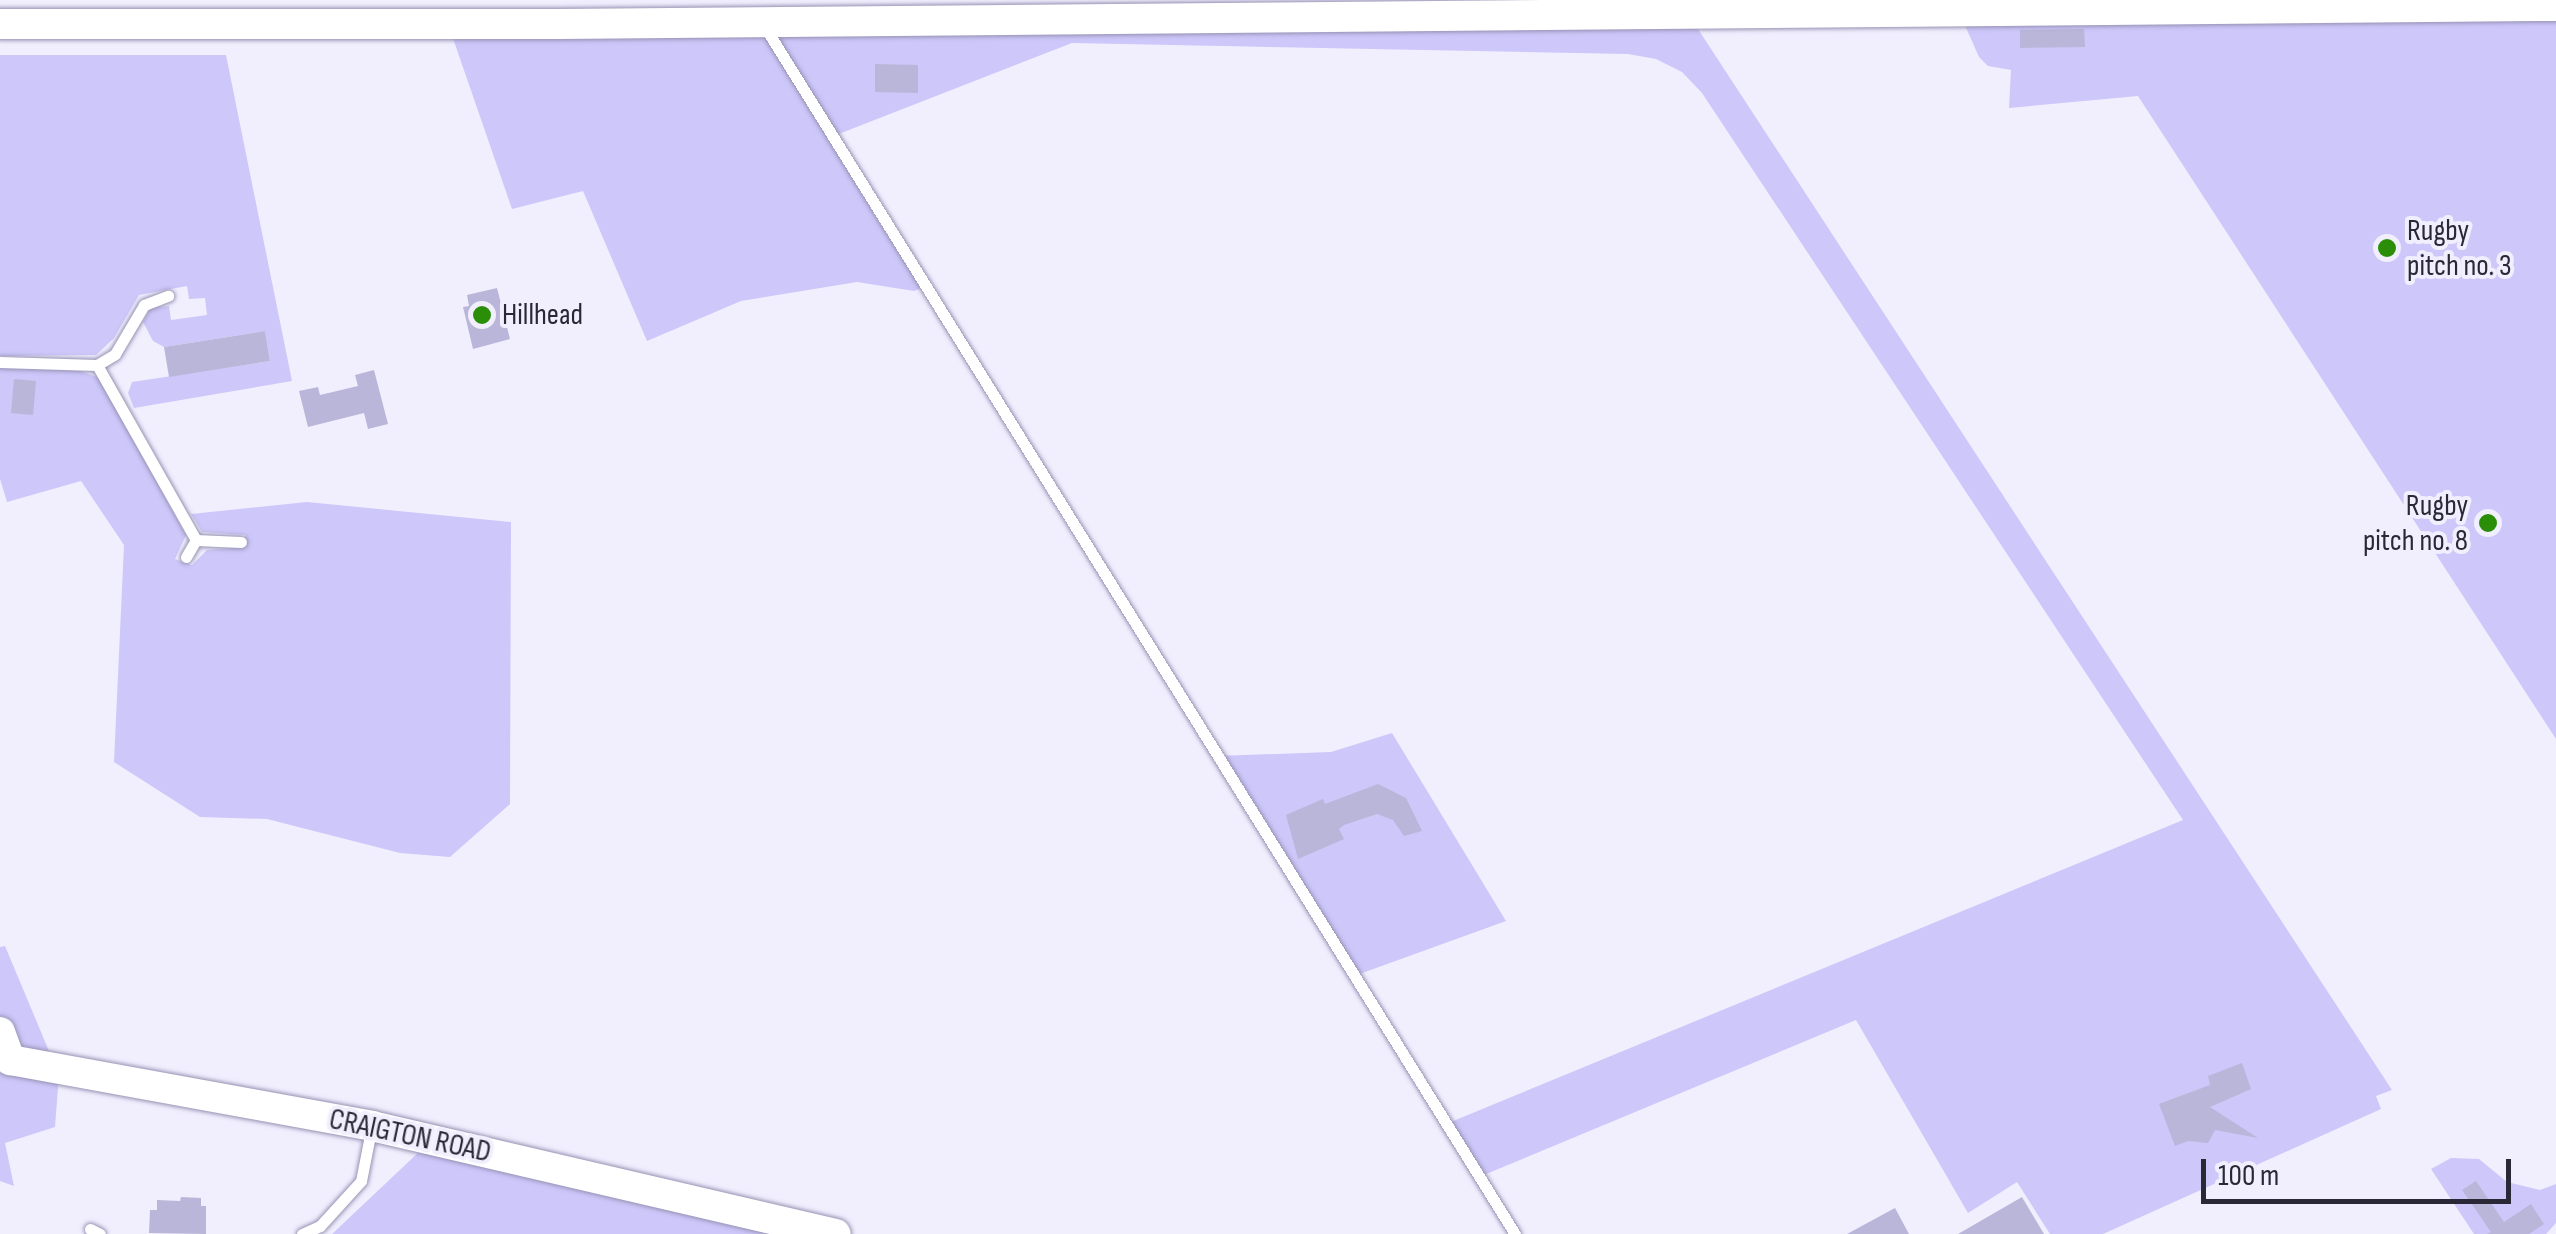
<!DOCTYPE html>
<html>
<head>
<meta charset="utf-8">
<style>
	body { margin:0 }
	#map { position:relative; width:2556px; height:1234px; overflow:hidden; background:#f1effe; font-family:"Sofia Sans Condensed",sans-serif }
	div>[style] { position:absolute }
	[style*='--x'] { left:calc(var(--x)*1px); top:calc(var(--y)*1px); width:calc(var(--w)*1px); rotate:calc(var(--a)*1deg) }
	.green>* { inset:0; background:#cdc7fa }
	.building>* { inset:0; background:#b9b6d9 }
	.roads { filter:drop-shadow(0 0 2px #9692b4) drop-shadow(0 0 2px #9692b4) }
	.lane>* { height:11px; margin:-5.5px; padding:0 5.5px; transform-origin:5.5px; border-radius:5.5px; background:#fff }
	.secondary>* { height:30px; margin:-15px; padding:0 15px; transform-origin:15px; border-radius:15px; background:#fff }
	.dots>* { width:28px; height:28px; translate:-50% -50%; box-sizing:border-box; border:5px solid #f1effe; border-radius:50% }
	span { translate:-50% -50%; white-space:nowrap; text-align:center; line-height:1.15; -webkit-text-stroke:8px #f1effe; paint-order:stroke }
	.poi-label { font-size:30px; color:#2a2836 }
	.left { translate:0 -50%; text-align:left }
	.right { translate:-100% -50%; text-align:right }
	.street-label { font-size:30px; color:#2a2836 }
	.scale { position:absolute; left:2201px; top:1159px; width:310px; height:45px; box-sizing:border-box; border:5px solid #2a2836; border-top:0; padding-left:12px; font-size:30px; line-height:35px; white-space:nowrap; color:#2a2836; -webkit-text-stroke:8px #f1effe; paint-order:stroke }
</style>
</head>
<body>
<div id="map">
	<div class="green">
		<div style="clip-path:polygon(2556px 15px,2556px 739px,2138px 96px,2009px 108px,2011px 70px,1988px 66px,1979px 57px,1963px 21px)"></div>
		<div style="clip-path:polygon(448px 24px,1696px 26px,2392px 1090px,2376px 1096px,2381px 1109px,2103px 1234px,2050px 1234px,2017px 1182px,1968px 1213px,1856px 1020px,1479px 1177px,1446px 1124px,2183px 820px,1702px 93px,1682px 72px,1656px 59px,1628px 54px,1072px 43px,831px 137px,924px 287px,914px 291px,857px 282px,741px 301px,647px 341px,583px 191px,512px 209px)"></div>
		<div style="clip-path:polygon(0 55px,226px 55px,292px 381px,134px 408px,128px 393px,132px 382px,270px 361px,265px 331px,164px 347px,153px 341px,143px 322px,151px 308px,169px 306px,171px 320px,207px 315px,205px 298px,189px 299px,187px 286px,139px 295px,114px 338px,96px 355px,0 356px)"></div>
		<div style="clip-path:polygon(0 368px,80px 371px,100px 378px,186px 535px,175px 559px,192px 565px,207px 550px,244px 547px,245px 535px,202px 532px,191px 514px,307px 502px,511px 522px,510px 804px,450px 857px,400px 853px,267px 819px,200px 817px,114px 762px,124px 545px,81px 481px,7px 502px,0 479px)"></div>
		<div style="clip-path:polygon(1392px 733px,1506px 921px,1354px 976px,1217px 756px,1331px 752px)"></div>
		<div style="clip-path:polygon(5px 946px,59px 1075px,55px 1127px,5px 1143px,14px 1186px,0 1181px,0 947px)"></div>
		<div style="clip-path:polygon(420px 1151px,774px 1234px,332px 1234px)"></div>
		<div style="clip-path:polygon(2451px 1158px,2479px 1159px,2507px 1182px,2540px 1190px,2556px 1184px,2556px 1223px,2546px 1234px,2474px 1234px,2431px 1169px)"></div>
	</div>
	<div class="building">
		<div style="clip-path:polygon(2084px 29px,2085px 47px,2020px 48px,2020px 30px)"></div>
		<div style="clip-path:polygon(875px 64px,918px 65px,918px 93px,875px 92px)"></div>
		<div style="clip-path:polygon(497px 288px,510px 339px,473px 349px,463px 307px,469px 306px,467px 295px)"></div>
		<div style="clip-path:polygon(265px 331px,270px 361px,169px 377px,164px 347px)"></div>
		<div style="clip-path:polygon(374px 370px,388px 424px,368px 429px,364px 413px,308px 427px,299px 391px,318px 387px,320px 395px,358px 386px,355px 375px)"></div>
		<div style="clip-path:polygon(14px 379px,36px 381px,33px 415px,11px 413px)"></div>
		<div style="clip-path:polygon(1378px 784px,1406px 798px,1422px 831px,1404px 836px,1393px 820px,1377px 814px,1344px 825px,1339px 829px,1344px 839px,1298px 859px,1286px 815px,1323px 799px,1325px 804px)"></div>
		<div style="clip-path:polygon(2242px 1063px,2251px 1089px,2210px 1107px,2258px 1138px,2215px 1130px,2208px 1143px,2188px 1141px,2175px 1146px,2159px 1104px,2210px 1085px,2208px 1076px)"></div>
		<div style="clip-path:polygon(2476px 1181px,2504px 1222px,2531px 1204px,2544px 1224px,2529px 1234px,2487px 1234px,2491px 1232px,2462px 1190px)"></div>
		<div style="clip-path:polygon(181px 1197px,201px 1198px,201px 1206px,206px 1206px,206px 1234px,149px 1233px,150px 1210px,157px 1210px,157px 1200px,180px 1201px)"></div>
		<div style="clip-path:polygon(2022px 1197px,2044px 1234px,1958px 1234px)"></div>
		<div style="clip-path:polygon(1895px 1208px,1909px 1234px,1847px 1234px)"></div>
	</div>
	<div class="roads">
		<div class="lane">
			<div style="--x:763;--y:24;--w:1425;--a:58.14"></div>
			<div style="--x:0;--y:362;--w:97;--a:1.8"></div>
			<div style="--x:97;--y:365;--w:21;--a:-31"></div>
			<div style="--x:115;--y:354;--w:57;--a:-59.4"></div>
			<div style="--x:144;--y:305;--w:26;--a:-21"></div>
			<div style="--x:97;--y:365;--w:201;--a:60.5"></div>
			<div style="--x:196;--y:540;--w:45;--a:2.5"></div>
			<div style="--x:186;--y:557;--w:20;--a:-60"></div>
			<div style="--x:90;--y:1229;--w:11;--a:27"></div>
			<div style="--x:302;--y:1234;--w:20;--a:-24"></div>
			<div style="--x:320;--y:1226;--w:61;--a:-47.7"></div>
			<div style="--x:361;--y:1181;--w:52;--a:-78.9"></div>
		</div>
		<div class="secondary">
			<div style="--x:0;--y:24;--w:559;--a:0"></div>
			<div style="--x:559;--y:24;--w:1997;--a:-0.52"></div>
			<div style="--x:0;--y:1032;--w:30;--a:70"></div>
			<div style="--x:10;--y:1060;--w:368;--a:10.3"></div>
			<div style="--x:372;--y:1126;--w:476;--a:13.1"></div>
		</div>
	</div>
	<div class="dots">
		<div style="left:2387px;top:248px;background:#2b8e08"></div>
		<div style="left:482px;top:315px;background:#2b8e08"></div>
		<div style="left:2488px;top:523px;background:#2b8e08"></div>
	</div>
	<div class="poi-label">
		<span class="left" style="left:2407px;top:248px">Rugby<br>pitch no. 3</span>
		<span class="left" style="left:502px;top:315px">Hillhead</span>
		<span class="right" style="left:2468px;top:523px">Rugby<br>pitch no. 8</span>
	</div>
	<div class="street-label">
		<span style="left:410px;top:1136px;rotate:12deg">CRAIGTON ROAD</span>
	</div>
	<div class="scale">100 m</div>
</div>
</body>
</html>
